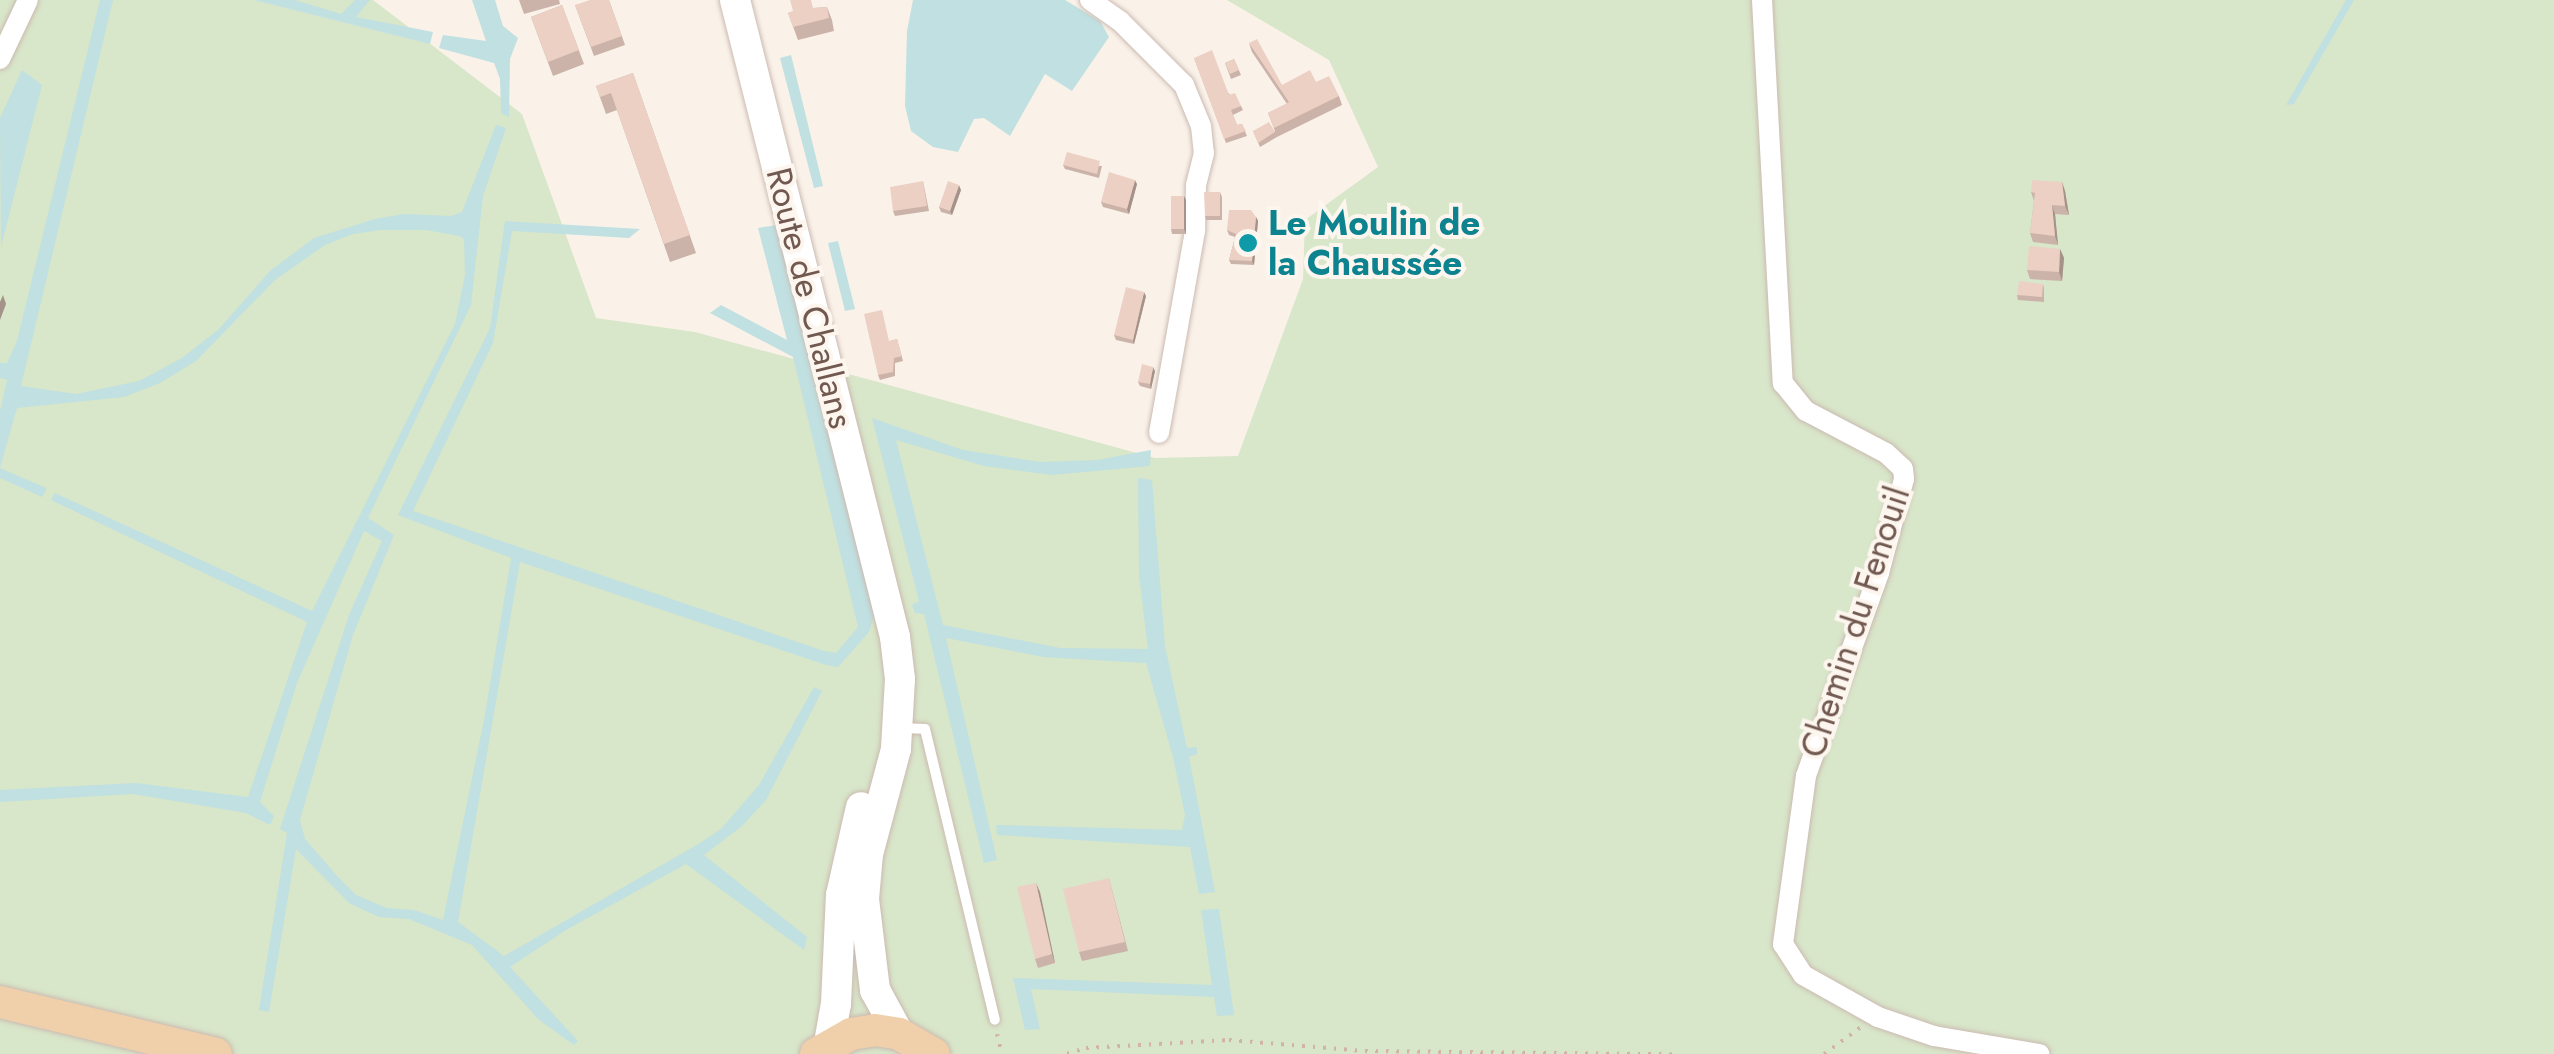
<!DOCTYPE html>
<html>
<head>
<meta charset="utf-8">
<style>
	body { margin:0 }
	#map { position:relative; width:2554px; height:1054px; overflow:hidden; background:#faf2e9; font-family:Jost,sans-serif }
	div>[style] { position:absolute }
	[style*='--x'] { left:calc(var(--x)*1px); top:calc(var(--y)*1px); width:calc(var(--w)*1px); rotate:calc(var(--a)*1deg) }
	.green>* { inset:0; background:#d8e6c9 }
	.water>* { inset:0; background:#c0e0e1 }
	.path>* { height:4px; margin-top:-2px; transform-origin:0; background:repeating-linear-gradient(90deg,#d1b3a8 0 2.5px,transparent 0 10.5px) }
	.roads { filter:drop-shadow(0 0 2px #cbbab1) drop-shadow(0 0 2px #cbbab1) }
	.lane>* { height:10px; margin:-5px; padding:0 5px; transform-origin:5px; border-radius:5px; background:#fff }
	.street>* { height:20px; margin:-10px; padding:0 10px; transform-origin:10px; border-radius:10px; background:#fff }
	.secondary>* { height:30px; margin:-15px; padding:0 15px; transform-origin:15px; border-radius:15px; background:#fff }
	.primary>* { height:32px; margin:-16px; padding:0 16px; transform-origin:16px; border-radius:16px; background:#f0cfab }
	.wall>* { inset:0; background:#cbb3a9 }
	.shaded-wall>* { inset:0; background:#a59289 }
	.building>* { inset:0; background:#ecd0c4 }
	.dots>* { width:28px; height:28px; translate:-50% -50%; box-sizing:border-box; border:5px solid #fdf6ef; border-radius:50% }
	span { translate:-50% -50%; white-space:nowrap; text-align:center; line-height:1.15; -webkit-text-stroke:8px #fdf6ef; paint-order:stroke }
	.culture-label { font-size:35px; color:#0d838f; font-weight:700 }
	.left { translate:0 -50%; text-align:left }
	.street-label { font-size:35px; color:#715950 }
</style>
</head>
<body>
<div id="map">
	<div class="green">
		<div style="clip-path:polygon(0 0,373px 0,522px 114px,596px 318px,695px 332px,1155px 458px,1238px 456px,1303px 279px,1305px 220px,1378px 167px,1329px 60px,1227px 0,2554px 0,2554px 1054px,0 1054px)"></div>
	</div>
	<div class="water">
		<div style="clip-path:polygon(100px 0,113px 0,21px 386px,76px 394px,139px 381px,182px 358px,218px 330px,270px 271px,314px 238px,375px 219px,404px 214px,451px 216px,462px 212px,496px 125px,506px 128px,483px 196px,471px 305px,368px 518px,394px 535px,353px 635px,300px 820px,305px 839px,338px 877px,356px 895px,387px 908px,414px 910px,443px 920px,484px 720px,511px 558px,398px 515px,490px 328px,505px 221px,640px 229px,629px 238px,512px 231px,493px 343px,413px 511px,824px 651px,836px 653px,858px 627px,793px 357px,710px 313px,721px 305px,787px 340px,758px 228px,777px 225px,874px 615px,869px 632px,838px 667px,826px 665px,520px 562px,458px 922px,504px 956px,700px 843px,721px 829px,759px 785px,814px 687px,822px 691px,766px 800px,742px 826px,704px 855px,807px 937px,804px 950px,686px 864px,566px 930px,510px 967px,578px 1041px,574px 1045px,538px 1019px,472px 945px,409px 919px,379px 917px,349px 903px,296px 849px,269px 1012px,259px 1010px,287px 833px,280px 829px,349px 615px,382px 541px,364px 531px,297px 683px,260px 802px,274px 816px,270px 825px,246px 813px,133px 794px,0 802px,0 790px,136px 783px,248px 797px,307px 622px,51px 500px,55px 493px,312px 611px,455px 324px,465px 275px,464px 239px,459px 236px,426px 230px,381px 230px,353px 234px,325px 245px,275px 280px,196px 361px,160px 383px,124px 397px,17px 408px,0 468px,46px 488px,45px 492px,42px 497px,0 478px,0 411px,7px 380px,0 378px,0 363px,7px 363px,17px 341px)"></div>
		<div style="clip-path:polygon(254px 0,295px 0,341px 14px,355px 0,370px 0,356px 17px,433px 32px,430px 44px)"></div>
		<div style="clip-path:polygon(472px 0,495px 0,503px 26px,518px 38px,510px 59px,509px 117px,501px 113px,500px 79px,494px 63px,439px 48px,443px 35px,486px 41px)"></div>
		<div style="clip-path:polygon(913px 0,1065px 0,1100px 21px,1109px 37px,1072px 91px,1045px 74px,1010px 136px,984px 118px,974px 119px,958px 152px,933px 147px,911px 131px,905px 106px,907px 31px)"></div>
		<div style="clip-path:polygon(2346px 0,2354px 0,2294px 104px,2286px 105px)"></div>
		<div style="clip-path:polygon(791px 55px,823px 186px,814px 188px,780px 58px)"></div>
		<div style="clip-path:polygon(22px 70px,42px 85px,1px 247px,0 118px)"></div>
		<div style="clip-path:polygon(838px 241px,855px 309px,845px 311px,828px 243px)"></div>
		<div style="clip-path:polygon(872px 418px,963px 450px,1041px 462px,1097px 460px,1151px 450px,1150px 466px,1052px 475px,984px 466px,896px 440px,943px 625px,1060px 648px,1148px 649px,1139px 575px,1138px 478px,1152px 480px,1165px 646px,1187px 748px,1197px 747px,1197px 754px,1189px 757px,1215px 892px,1199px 894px,1190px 847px,997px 835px,996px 825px,1182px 830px,1185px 815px,1173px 757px,1146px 663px,1043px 657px,946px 638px,997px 860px,984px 863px,924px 614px,915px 613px,912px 605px,919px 601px)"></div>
		<div style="clip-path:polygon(1219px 909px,1234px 1015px,1217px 1016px,1214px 997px,1031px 989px,1040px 1029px,1025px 1030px,1013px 978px,1212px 985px,1201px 910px)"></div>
	</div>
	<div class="path">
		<div style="--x:997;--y:1034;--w:21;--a:76"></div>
		<div style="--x:1067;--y:1054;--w:20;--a:-18"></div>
		<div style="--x:1086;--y:1048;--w:143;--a:-3.2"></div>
		<div style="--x:1229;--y:1040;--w:136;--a:4.6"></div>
		<div style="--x:1365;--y:1051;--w:308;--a:0.6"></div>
		<div style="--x:1824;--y:1054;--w:46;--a:-36.1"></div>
	</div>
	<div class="roads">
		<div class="lane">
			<div style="--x:900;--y:728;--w:25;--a:2"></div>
			<div style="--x:925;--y:729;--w:299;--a:76.5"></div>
		</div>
		<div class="street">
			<div style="--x:1090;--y:0;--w:37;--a:35"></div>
			<div style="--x:1120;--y:21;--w:91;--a:45"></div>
			<div style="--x:1184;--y:85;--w:44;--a:67.5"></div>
			<div style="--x:1201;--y:126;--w:27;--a:84"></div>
			<div style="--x:1204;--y:153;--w:33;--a:104"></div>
			<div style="--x:1196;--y:185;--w:46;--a:91.2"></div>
			<div style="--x:1195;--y:231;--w:205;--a:100.1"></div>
			<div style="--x:1762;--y:0;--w:384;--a:86.9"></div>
			<div style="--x:1783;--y:383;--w:36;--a:51"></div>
			<div style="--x:1806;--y:411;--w:90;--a:27.7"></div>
			<div style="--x:1886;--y:453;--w:23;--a:43"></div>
			<div style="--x:1903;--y:469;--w:10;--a:84"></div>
			<div style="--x:1904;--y:479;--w:97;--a:104.9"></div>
			<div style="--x:1879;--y:573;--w:216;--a:109.8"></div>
			<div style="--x:1806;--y:776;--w:170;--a:97.8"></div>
			<div style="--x:1783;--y:944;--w:37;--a:57"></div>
			<div style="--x:1803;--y:975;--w:86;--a:29.2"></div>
			<div style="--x:1878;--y:1017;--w:59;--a:18.7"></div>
			<div style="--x:1934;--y:1036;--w:107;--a:9.7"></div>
			<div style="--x:0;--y:59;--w:65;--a:-64.6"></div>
		</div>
		<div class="secondary">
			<div style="--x:735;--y:0;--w:657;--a:75.9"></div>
			<div style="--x:895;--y:637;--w:42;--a:83.2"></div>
			<div style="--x:900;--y:679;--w:70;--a:93.3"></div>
			<div style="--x:896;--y:749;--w:109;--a:104.9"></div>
			<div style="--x:868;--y:854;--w:45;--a:95.1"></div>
			<div style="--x:864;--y:899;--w:92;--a:83.1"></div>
			<div style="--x:875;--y:990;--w:50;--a:61.4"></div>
			<div style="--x:829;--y:1043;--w:40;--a:-80"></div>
			<div style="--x:836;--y:1004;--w:109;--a:-87.4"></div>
			<div style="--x:841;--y:895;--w:90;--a:-77.2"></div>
		</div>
		<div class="primary">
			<div style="--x:0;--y:1002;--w:222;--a:13.5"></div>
			<div style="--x:816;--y:1054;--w:40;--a:-29.7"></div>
			<div style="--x:851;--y:1034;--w:24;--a:-9"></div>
			<div style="--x:875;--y:1030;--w:24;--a:9"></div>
			<div style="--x:899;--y:1034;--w:40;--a:29.7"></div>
		</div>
	</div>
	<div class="wall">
		<div style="clip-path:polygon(519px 0,559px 0,560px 4px,524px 14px)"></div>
		<div style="clip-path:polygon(609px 0,625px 45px,594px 56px,575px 5px)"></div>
		<div style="clip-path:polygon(562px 5px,584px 64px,553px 76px,531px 17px)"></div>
		<div style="clip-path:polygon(827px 7px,832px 20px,834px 31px,798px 40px,788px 13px,814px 8px)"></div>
		<div style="clip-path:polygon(1249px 43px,1282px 85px,1316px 82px,1339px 96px,1342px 105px,1277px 137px,1260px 147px,1253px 131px,1275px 131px,1268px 113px,1287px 104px,1252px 52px)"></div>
		<div style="clip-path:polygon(1194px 58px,1241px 106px,1243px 110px,1233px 115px,1237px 125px,1242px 124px,1247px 136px,1226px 143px)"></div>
		<div style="clip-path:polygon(1234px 59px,1241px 75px,1231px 79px,1225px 63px)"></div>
		<div style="clip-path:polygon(633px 73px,696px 253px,670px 262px,617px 110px,606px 114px,596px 86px)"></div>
		<div style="clip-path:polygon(1063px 165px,1102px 166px,1099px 178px,1065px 169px)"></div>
		<div style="clip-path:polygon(923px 181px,929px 211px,895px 216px,893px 211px)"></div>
		<div style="clip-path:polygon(2062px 182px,2065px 191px,2069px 215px,2055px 214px,2058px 245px,2033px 242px,2030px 233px,2034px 201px,2031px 192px)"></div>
		<div style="clip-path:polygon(1137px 184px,1129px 214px,1103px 207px,1101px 202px)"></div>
		<div style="clip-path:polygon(961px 190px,952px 215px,941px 212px,939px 207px)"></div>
		<div style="clip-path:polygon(1220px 192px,1222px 197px,1222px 220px,1206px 220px,1205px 216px)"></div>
		<div style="clip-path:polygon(1184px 196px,1186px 200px,1186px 234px,1172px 234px,1171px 229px)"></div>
		<div style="clip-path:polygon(1256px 217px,1258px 221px,1254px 265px,1231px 264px,1229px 260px,1235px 237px,1229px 235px,1227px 230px)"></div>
		<div style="clip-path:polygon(2060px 249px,2064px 258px,2062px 281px,2030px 279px,2027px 270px)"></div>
		<div style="clip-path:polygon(2043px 284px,2044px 288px,2044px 302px,2018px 300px,2017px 295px)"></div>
		<div style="clip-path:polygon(1146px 296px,1134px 344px,1116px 340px,1114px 335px)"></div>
		<div style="clip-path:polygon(897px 339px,903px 361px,895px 363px,895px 376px,880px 380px,878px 375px,890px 341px)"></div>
		<div style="clip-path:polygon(1155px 371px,1151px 389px,1140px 386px,1138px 382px)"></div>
		<div style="clip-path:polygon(1109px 878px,1128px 951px,1082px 961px,1079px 952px)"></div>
		<div style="clip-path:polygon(1036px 883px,1055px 963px,1038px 968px,1035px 959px)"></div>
	</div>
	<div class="shaded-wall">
		<div style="clip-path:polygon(1135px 180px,1137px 184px,1129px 214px,1127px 209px)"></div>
		<div style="clip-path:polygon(2062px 182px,2065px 191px,2069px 215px,2065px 206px)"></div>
		<div style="clip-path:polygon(959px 185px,961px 190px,952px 215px,950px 211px)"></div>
		<div style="clip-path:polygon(1184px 196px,1186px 200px,1186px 234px,1184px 229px)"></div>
		<div style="clip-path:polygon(2052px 205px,2055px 214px,2058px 245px,2055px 236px)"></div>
		<div style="clip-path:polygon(1256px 217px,1258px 221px,1254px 265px,1252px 261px)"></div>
		<div style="clip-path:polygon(2060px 249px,2064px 258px,2062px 281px,2059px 272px)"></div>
		<div style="clip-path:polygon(1144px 292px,1146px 296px,1134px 344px,1133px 340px)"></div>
		<div style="clip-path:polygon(3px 295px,6px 304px,0 320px,0 302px)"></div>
		<div style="clip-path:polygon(1153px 367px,1155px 371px,1151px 389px,1150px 384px)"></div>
		<div style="clip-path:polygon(1036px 883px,1040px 892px,1055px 963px,1052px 954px)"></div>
	</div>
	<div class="building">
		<div style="clip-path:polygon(590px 0,609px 0,622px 36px,591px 47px,575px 5px)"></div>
		<div style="clip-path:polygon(790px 0,811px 0,813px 8px,827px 7px,829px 18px,793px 27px,788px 13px,793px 11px)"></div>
		<div style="clip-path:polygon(562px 5px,579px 50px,548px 62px,531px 17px)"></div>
		<div style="clip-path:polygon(1257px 39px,1282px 85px,1310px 70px,1316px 82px,1329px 76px,1339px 96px,1274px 128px,1268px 113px,1289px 102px,1249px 43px)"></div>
		<div style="clip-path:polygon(1212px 50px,1229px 95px,1235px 93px,1241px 106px,1231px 110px,1237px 125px,1242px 124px,1246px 131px,1224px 139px,1194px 58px)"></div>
		<div style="clip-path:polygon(1234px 59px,1239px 70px,1230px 74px,1225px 63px)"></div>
		<div style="clip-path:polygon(633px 73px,690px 235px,664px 244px,611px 93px,600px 97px,596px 86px)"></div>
		<div style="clip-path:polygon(1269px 122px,1275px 132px,1258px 143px,1253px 131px)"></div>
		<div style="clip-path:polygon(1067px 152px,1100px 161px,1097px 174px,1063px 165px)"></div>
		<div style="clip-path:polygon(1109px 172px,1135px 180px,1127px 209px,1101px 202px)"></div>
		<div style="clip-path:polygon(2032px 180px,2062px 182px,2065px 206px,2052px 205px,2055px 236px,2030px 233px,2035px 193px,2031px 192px)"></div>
		<div style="clip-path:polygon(923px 181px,927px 206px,893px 211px,890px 187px)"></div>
		<div style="clip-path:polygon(948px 181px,959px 185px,950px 211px,939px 207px)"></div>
		<div style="clip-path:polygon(1204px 192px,1220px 192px,1220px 216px,1205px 216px)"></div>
		<div style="clip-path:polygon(1171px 196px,1184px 196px,1184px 229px,1171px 229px)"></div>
		<div style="clip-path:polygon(1229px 210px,1251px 210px,1256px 217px,1252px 261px,1229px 260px,1236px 234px,1227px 230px)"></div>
		<div style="clip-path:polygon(2029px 246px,2060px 249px,2059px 272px,2027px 270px)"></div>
		<div style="clip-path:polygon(2019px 281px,2043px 284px,2042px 297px,2017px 295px)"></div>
		<div style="clip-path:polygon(1126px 287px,1144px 292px,1133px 340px,1114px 335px)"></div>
		<div style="clip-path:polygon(882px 310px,889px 341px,897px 339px,902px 356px,894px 358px,893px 372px,878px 375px,864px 314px)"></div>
		<div style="clip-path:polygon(1142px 364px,1153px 367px,1150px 384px,1138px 382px)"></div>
		<div style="clip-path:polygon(1109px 878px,1125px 942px,1079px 952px,1063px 889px)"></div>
		<div style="clip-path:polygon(1036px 883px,1052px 954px,1035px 959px,1017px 887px)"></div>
	</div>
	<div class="dots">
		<div style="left:1248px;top:243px;background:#0f9aa8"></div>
	</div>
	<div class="culture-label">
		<span class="left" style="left:1268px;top:243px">Le Moulin de<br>la Chaussée</span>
	</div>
	<div class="street-label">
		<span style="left:810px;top:298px;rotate:76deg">Route de Challans</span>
		<span style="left:1855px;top:622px;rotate:-72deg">Chemin du Fenouil</span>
	</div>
</div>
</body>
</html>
